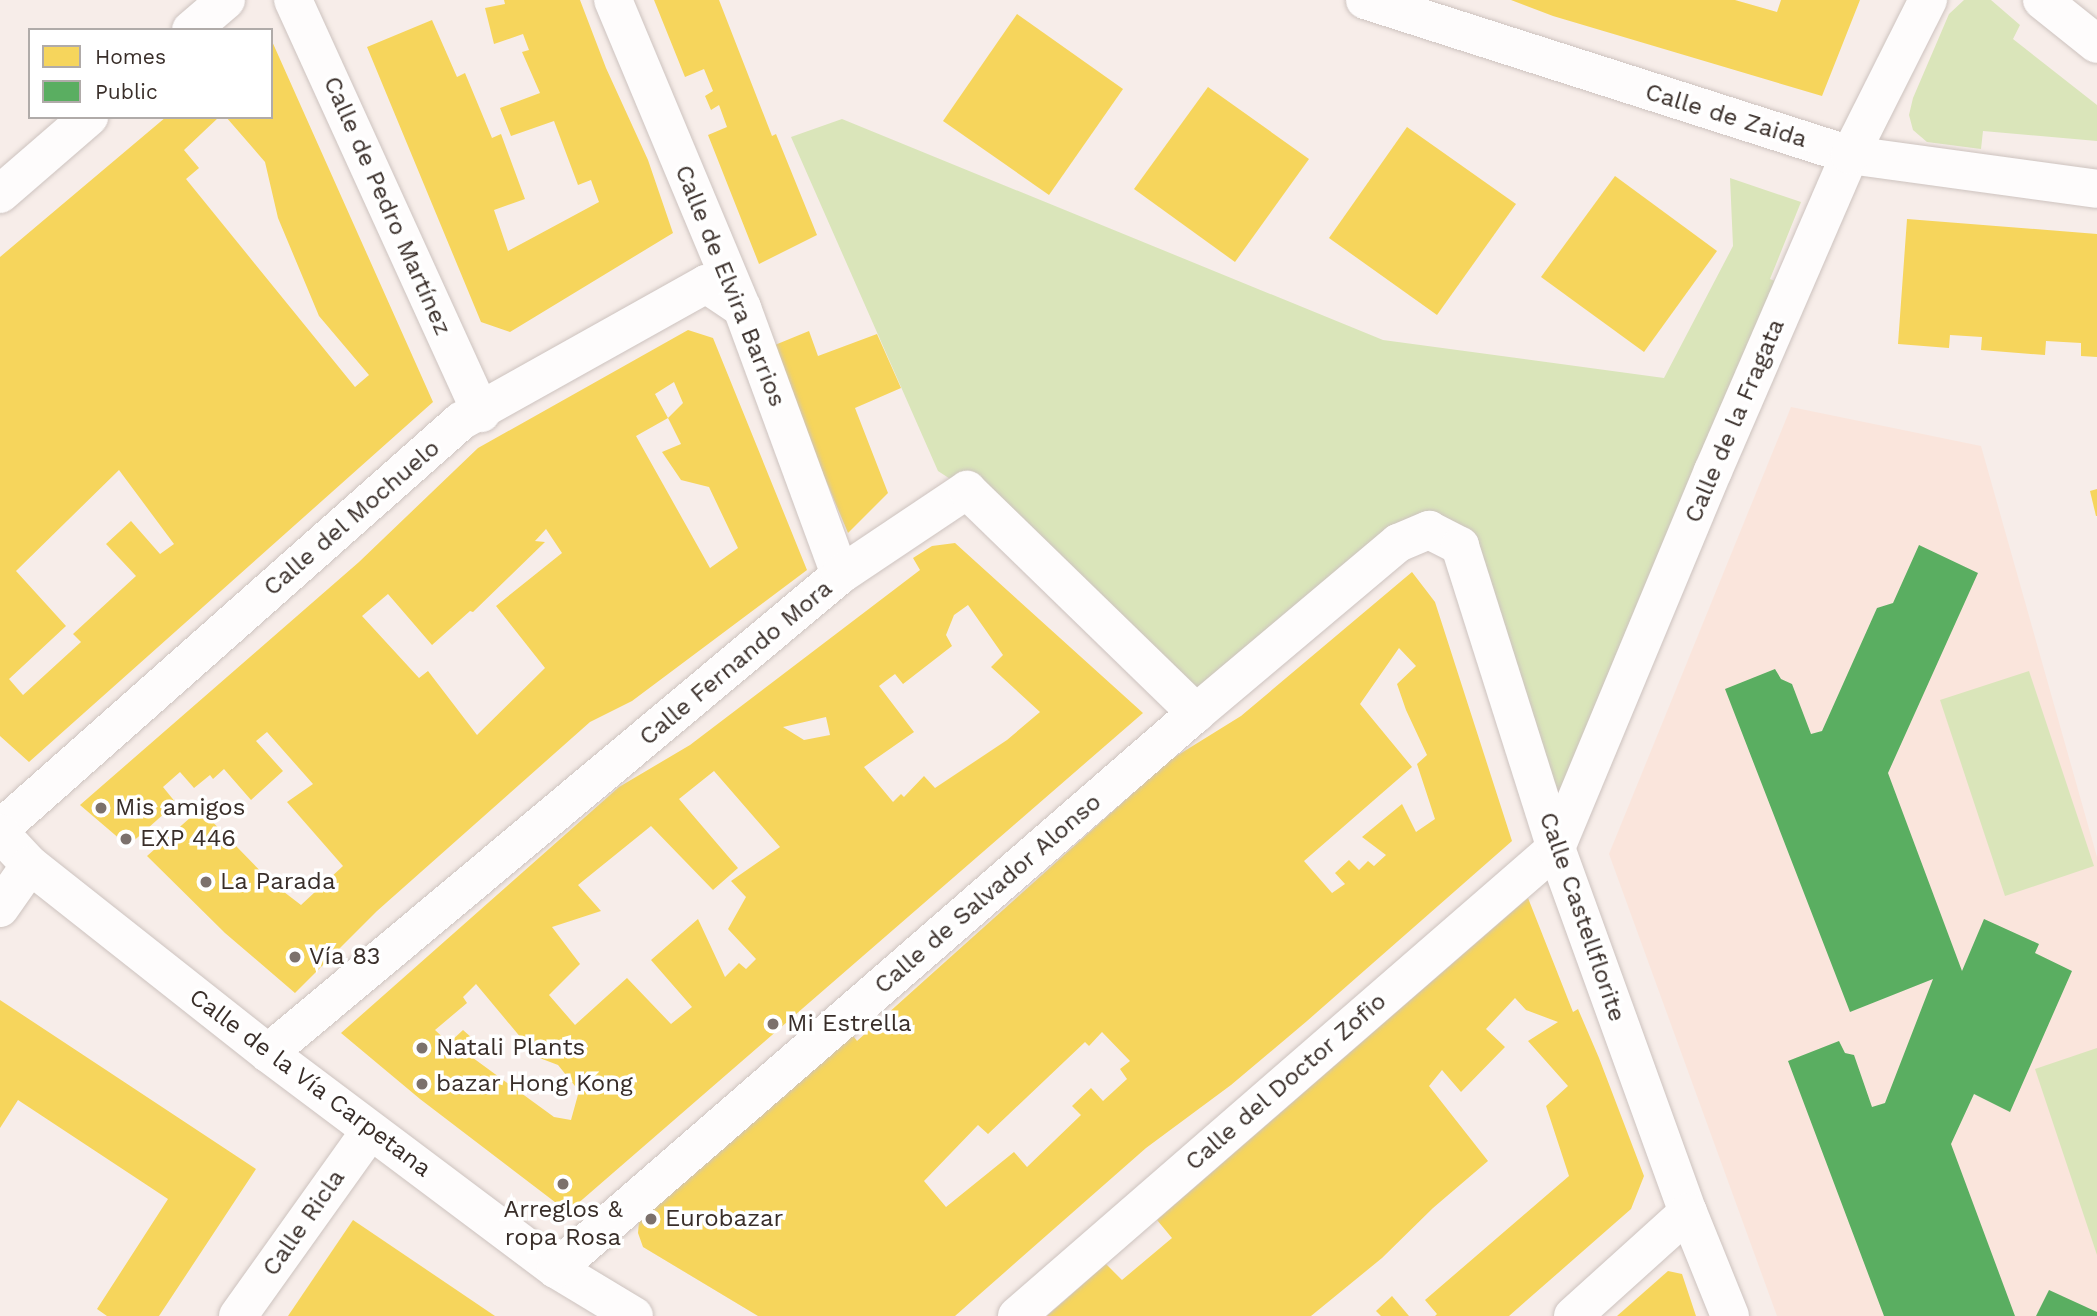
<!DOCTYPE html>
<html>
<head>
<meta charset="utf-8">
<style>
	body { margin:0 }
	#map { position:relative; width:2097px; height:1316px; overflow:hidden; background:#f7ede9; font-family:"Work Sans",sans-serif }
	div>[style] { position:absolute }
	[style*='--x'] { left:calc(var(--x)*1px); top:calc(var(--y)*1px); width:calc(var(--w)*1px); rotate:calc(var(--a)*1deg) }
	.built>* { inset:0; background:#fae5dc }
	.green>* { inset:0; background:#dae5ba }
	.homes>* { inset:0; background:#f6d55c }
	.public>* { inset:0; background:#5aae61 }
	.roads { filter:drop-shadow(0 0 2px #cdc3bf) drop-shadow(0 0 2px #cdc3bf) }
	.minor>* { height:38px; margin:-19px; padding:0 19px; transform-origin:19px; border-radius:19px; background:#fefcfc }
	.dots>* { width:19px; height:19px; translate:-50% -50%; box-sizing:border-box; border:4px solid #fff; border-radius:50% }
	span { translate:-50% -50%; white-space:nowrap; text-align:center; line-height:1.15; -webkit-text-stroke:7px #fff; paint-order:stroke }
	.street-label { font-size:24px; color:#392e29 }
	.poi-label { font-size:24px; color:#392e29 }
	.left { translate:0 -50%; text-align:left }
	.legend { position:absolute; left:28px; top:28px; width:245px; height:91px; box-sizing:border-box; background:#fff; border:2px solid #b0aba9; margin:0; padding:9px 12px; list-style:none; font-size:21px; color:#392e29 }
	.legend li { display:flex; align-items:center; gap:14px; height:35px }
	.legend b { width:35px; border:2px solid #b0aba9 }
</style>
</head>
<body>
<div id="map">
	<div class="built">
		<div style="clip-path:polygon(1791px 407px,1981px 446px,2097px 857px,2097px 1316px,1777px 1316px,1609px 854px)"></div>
	</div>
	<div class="green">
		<div style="clip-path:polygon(1964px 0,1991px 0,2020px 25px,2013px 39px,2097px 105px,2097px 141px,1983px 131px,1981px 149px,1927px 142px,1913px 130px,1909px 115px,1913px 98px,1949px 14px)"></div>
		<div style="clip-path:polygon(842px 119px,1383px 340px,1664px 378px,1733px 246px,1730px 178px,1801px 202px,1770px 279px,1792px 288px,1556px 848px,1460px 546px,1429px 530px,1196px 713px,967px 490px,938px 471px,791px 137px)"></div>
		<div style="clip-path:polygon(2029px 671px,2094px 866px,2005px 896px,1940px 700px)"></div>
		<div style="clip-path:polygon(2097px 1048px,2097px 1255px,2035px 1069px)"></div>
	</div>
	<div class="homes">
		<div style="clip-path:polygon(504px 0,580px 0,606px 68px,648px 160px,673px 233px,510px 332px,481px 322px,367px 47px,432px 20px,457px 77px,465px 73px,492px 138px,501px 134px,525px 199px,494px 210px,508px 251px,599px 202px,591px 180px,578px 185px,554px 121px,511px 136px,500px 108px,540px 93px,522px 52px,529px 50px,523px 34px,494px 44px,485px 8px,505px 4px)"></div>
		<div style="clip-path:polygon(654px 0,719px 0,772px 136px,776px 134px,817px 235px,759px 264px,708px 135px,727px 127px,719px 105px,711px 110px,705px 96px,713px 91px,704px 69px,685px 77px)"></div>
		<div style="clip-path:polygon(1511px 0,1735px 0,1777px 12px,1781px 0,1860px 0,1822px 96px,1553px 16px)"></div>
		<div style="clip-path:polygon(1017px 14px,1123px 89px,1049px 195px,943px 121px)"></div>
		<div style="clip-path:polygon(evenodd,271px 39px,433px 402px,29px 762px,0 736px,0 257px,166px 117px,219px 117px,184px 150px,199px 168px,186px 179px,355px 387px,369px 375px,319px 316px,278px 218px,265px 162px,226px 117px,271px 117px,271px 39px,119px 470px,174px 544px,160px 554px,131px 521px,106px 544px,136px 576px,73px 634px,81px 642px,23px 695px,9px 679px,66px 626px,16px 571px,119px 470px)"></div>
		<div style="clip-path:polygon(1208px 87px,1309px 159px,1235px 262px,1134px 189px)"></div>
		<div style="clip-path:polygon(1407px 127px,1516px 204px,1437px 315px,1329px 238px)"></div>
		<div style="clip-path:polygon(1615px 176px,1717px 251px,1644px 352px,1541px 277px)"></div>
		<div style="clip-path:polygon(1907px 219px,2097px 234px,2097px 357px,2081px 356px,2081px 343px,2046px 341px,2045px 355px,1981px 350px,1982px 337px,1950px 335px,1949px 348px,1898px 344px)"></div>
		<div style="clip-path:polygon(evenodd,688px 330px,713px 338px,807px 570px,632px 701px,590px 722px,377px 911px,295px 993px,225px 933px,147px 856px,200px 809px,271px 882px,301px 905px,343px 866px,287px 802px,313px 784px,267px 732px,256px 741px,283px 771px,251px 800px,224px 769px,213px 779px,210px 775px,194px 788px,180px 772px,163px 787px,176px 803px,128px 846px,80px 805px,359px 562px,478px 448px,688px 330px,674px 382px,683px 403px,668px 418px,681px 444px,662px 452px,681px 480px,709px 487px,738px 548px,710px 568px,636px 436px,668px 418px,655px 394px,674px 382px,688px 330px,546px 529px,562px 553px,496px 606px,545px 668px,477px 735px,428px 671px,419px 678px,362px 616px,388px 594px,432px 645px,470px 611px,473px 612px,545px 542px,535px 541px,546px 529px)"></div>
		<div style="clip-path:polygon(809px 331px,818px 356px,877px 334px,901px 388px,855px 408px,888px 493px,848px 533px,770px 347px)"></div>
		<div style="clip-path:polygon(2097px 489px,2097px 516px,2096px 516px,2090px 491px)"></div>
		<div style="clip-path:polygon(evenodd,955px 543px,1143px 713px,568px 1212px,420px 1099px,341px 1033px,619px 787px,690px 745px,920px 570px,913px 558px,932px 546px,955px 543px,968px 605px,1003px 655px,991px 667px,1040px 712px,1007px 740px,935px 788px,924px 776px,904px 797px,901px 794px,893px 802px,864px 767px,914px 732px,879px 686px,895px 674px,903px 684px,952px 646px,946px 635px,954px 615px,968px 605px,955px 543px,826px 717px,830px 735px,804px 740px,783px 727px,826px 717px,955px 543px,714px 771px,780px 847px,731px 881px,746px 897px,728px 929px,756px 959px,746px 969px,739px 963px,725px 977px,698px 919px,651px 960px,692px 1007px,671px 1024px,627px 978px,575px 1025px,549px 995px,580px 964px,552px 927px,601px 911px,578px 885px,651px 826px,713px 890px,738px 868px,679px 799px,714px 771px,955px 543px,476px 984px,537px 1057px,558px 1065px,579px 1091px,571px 1120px,554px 1117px,469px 1055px,480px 1045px,463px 1030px,449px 1043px,435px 1030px,467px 1003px,463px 997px,476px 984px)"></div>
		<div style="clip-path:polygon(evenodd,1412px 572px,1435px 602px,1512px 841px,1307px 1021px,1231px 1085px,1146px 1148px,955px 1316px,758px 1316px,643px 1247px,638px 1233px,639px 1221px,851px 1033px,857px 1041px,1170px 760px,1241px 716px,1412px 572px,1399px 648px,1416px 666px,1397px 684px,1406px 710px,1427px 755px,1417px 764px,1435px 819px,1416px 832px,1402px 804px,1362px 837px,1386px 855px,1374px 866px,1368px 861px,1359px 870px,1349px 860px,1335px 873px,1345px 884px,1332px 893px,1304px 861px,1412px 767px,1360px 704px,1399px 648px,1412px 572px,1102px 1032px,1130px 1061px,1120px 1069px,1127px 1079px,1103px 1101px,1091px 1088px,1072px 1106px,1081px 1115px,1027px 1167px,1014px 1152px,946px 1207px,924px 1181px,978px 1125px,988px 1134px,1085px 1042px,1089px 1046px,1102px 1032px)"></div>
		<div style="clip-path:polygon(1528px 898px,1573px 1012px,1578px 1009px,1599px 1058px,1644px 1176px,1631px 1209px,1509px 1316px,1435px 1316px,1437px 1314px,1425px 1300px,1569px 1176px,1546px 1106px,1568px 1086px,1528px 1041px,1558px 1022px,1526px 1010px,1515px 998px,1486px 1029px,1505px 1047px,1461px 1092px,1442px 1070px,1429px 1086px,1488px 1161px,1433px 1208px,1382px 1258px,1311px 1316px,1047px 1316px,1106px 1264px,1122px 1280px,1172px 1238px,1157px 1220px)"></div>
		<div style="clip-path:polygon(0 1000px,256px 1169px,159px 1316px,107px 1316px,97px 1309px,168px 1199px,18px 1100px,0 1128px)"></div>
		<div style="clip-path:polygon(353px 1220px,495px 1316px,288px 1316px)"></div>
		<div style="clip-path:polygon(1668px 1271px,1682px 1274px,1696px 1316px,1617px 1316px)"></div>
		<div style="clip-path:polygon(1392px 1296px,1409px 1316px,1381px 1316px,1376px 1311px)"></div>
	</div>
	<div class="public">
		<div style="clip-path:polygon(1919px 545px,1978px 573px,1888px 773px,1962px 971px,1984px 919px,2039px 944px,2035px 953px,2072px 971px,2010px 1112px,1974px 1094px,1951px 1144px,2015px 1316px,1884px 1316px,1788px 1061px,1839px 1041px,1845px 1053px,1854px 1055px,1872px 1107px,1885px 1103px,1933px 979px,1850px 1012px,1725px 689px,1775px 669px,1781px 679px,1792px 684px,1811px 734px,1822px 731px,1877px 608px,1893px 603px)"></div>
		<div style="clip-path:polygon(2049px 1290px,2097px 1312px,2097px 1316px,2036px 1316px)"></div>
	</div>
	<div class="roads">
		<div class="minor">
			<div style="--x:293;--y:0;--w:454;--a:65.5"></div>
			<div style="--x:613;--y:0;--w:334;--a:67.3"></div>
			<div style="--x:742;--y:308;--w:284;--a:69.8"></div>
			<div style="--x:1365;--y:0;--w:509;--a:17.72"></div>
			<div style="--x:1850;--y:155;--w:249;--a:7.8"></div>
			<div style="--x:2042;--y:0;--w:70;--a:38.7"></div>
			<div style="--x:191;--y:30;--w:46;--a:-40.6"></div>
			<div style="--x:0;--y:194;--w:118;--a:-40.9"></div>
			<div style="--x:0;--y:829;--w:616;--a:-41.51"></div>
			<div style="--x:461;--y:421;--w:281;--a:-29.2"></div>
			<div style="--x:706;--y:284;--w:43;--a:33.7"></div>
			<div style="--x:0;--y:833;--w:44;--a:46.8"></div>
			<div style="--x:30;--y:865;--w:303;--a:38.3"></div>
			<div style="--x:268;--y:1053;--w:360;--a:36.9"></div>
			<div style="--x:556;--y:1269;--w:91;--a:31.1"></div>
			<div style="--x:0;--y:908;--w:52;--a:-55.1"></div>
			<div style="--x:268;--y:1053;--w:745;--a:-39.88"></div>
			<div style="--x:840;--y:575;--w:153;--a:-33.8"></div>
			<div style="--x:967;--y:490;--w:320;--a:44.2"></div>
			<div style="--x:556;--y:1269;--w:848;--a:-40.98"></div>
			<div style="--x:1196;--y:713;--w:264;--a:-40.1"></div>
			<div style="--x:1398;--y:543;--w:34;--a:-23"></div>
			<div style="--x:1429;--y:530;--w:35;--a:27"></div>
			<div style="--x:1460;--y:546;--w:317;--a:72.4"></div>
			<div style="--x:1556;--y:848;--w:387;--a:70.1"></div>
			<div style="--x:1688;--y:1212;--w:112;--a:68"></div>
			<div style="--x:238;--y:1316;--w:227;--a:-54.5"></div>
			<div style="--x:1017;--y:1316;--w:714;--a:-40.97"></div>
			<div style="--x:1556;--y:848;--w:408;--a:-67.4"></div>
			<div style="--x:1713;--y:471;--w:344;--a:-66.6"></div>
			<div style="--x:1850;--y:155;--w:174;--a:-63.3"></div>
			<div style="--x:1573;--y:1316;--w:155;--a:-42.1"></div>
		</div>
	</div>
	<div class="dots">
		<div style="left:101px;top:808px;background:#7c716c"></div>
		<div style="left:126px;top:839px;background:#7c716c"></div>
		<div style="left:206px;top:882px;background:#7c716c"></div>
		<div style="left:295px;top:957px;background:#7c716c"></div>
		<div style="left:773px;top:1024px;background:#7c716c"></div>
		<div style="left:422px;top:1048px;background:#7c716c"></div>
		<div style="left:422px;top:1084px;background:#7c716c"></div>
		<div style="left:563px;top:1184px;background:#7c716c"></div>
		<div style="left:651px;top:1219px;background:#7c716c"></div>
	</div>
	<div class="street-label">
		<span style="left:1726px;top:116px;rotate:17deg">Calle de Zaida</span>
		<span style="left:387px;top:206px;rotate:66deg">Calle de Pedro Martínez</span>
		<span style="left:730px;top:286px;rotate:68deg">Calle de Elvira Barrios</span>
		<span style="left:1735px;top:421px;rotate:-67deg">Calle de la Fragata</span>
		<span style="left:352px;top:518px;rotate:-41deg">Calle del Mochuelo</span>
		<span style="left:736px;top:663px;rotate:-40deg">Calle Fernando Mora</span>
		<span style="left:988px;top:894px;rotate:-41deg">Calle de Salvador Alonso</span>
		<span style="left:1582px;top:917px;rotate:71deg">Calle Castellflorite</span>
		<span style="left:1286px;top:1082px;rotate:-41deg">Calle del Doctor Zofio</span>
		<span style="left:310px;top:1083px;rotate:37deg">Calle de la Vía Carpetana</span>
		<span style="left:304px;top:1223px;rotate:-55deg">Calle Ricla</span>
	</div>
	<div class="poi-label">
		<span class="left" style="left:115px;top:808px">Mis amigos</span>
		<span class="left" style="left:140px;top:839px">EXP 446</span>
		<span class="left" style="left:220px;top:882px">La Parada</span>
		<span class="left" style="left:309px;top:957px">Vía 83</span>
		<span class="left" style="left:787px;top:1024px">Mi Estrella</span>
		<span class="left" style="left:436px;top:1048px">Natali Plants</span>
		<span class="left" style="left:436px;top:1084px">bazar Hong Kong</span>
		<span style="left:563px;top:1224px">Arreglos &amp;<br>ropa Rosa</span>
		<span class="left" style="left:665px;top:1219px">Eurobazar</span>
	</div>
	<ul class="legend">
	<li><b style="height:19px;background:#f6d55c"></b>Homes</li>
	<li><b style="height:19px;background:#5aae61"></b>Public</li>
	</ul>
</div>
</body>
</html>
